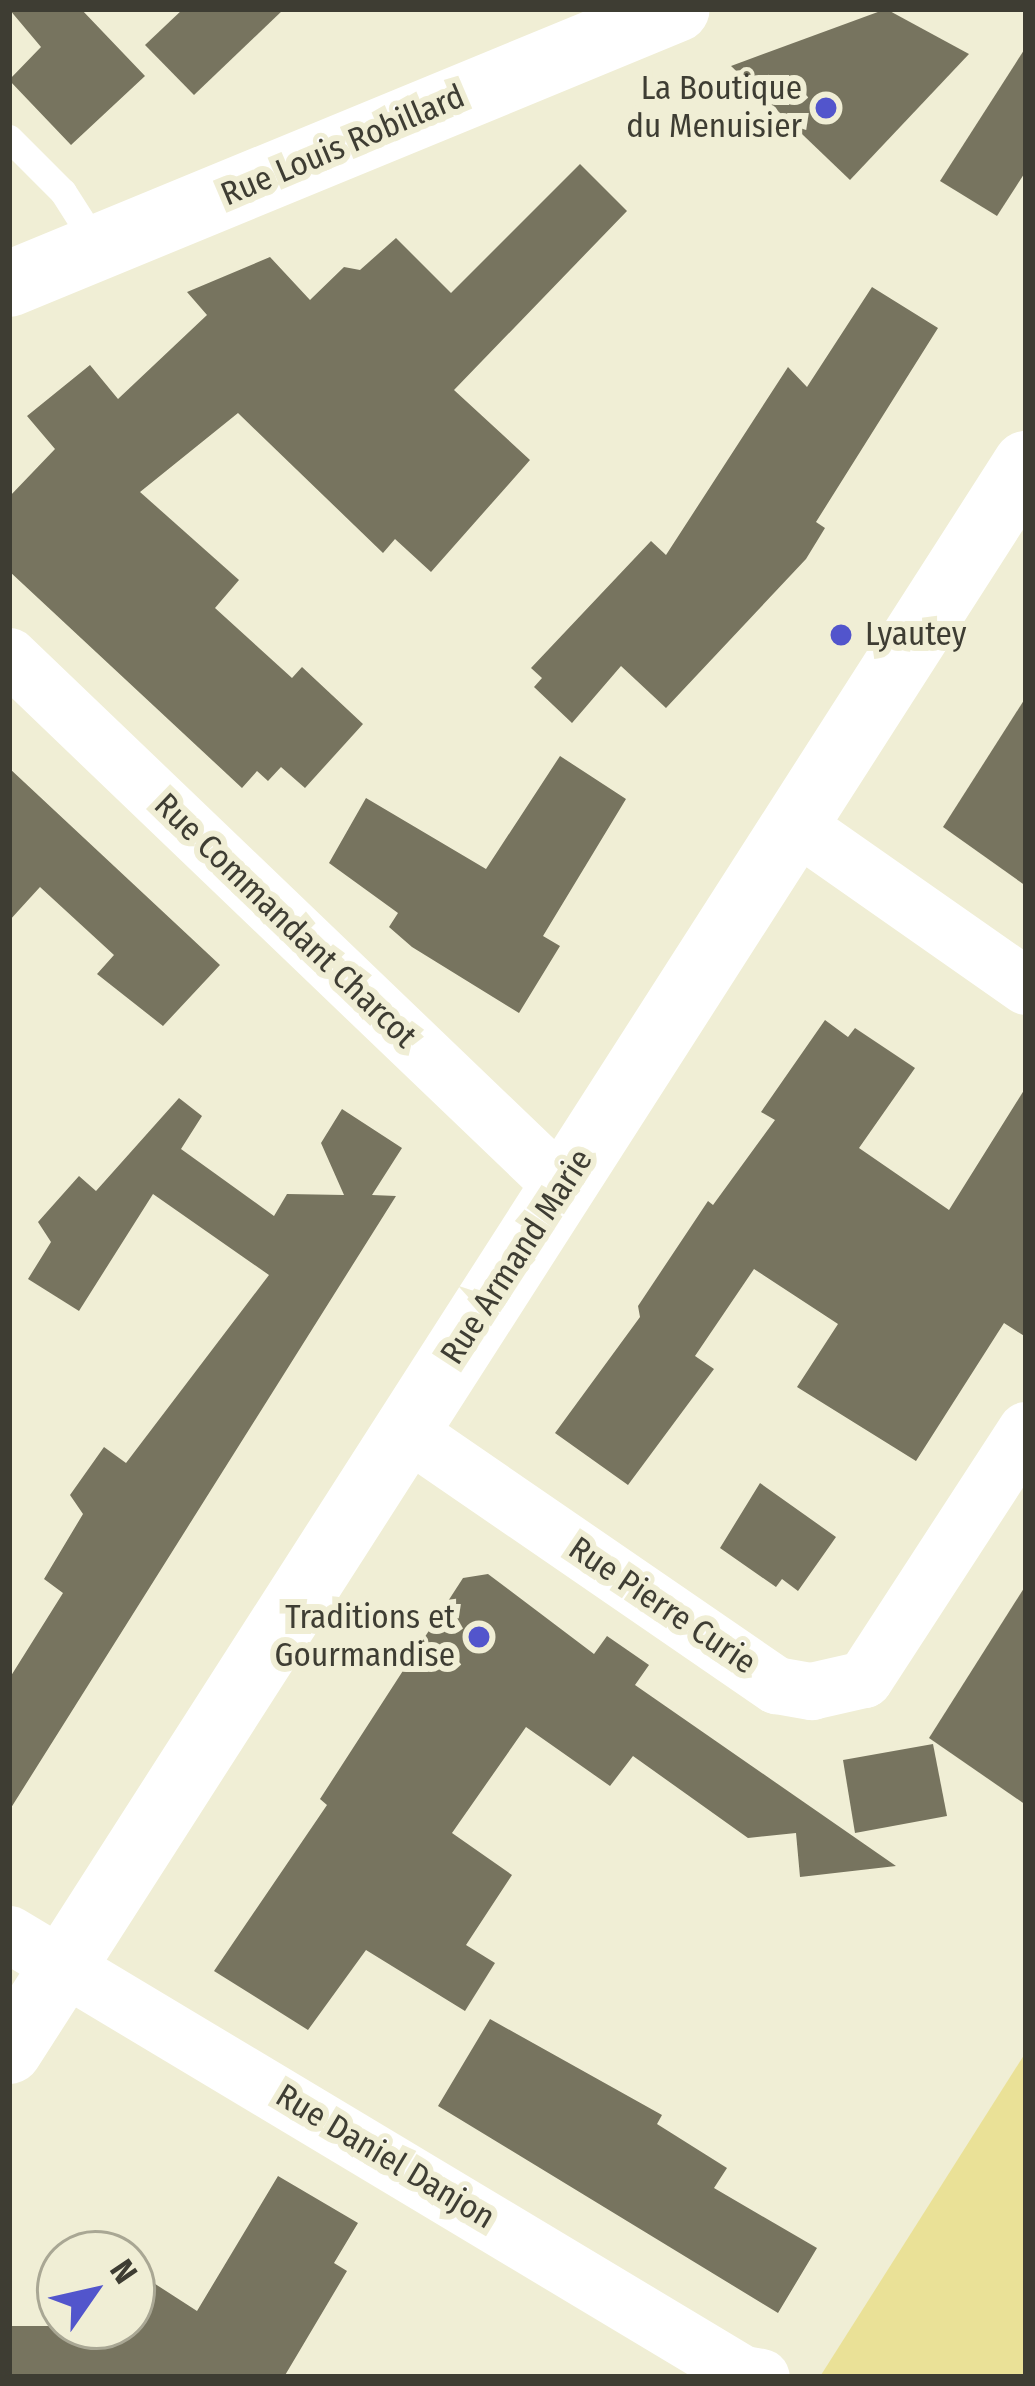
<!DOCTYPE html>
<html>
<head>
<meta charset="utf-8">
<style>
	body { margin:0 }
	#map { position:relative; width:1035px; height:2386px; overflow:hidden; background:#f0eed5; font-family:"Fira Sans Condensed",sans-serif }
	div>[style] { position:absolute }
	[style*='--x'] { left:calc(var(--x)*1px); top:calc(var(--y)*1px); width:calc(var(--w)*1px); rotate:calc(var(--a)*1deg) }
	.green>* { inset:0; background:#eae197 }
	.building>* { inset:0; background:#77745f }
	.lane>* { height:27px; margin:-13.5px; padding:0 13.5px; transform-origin:13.5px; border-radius:13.5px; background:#fff }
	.street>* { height:57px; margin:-28.5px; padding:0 28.5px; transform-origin:28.5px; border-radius:28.5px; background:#fff }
	.secondary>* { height:66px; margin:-33px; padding:0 33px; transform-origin:33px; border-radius:33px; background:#fff }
	.dots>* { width:33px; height:33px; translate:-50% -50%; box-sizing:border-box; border:6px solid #f0eed5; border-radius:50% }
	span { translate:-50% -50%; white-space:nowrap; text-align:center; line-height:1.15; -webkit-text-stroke:12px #f0eed5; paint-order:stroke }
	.poi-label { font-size:33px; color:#3e3d33 }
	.right { translate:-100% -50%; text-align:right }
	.left { translate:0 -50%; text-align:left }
	.street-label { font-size:33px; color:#3e3d33 }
	.frame { position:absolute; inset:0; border:12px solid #3e3d33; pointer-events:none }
	.north { position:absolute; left:36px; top:2230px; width:120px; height:120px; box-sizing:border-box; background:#f0eed5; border:3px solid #a9a794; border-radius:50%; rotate:56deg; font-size:33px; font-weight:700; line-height:48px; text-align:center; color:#3e3d33 }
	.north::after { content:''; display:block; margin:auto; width:42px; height:54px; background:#5255cc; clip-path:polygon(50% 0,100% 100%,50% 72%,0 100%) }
</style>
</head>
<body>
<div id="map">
	<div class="green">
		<div style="clip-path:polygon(1026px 2052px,1026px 2377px,821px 2375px)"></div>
	</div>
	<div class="building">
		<div style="clip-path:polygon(9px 9px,81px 9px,145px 76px,71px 145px,9px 80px,41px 47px)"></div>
		<div style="clip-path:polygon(183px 9px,284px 9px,194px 95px,145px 45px)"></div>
		<div style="clip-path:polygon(886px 9px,969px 54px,850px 180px,731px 66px)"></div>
		<div style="clip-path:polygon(1026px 47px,1026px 171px,997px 216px,940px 181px)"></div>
		<div style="clip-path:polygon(580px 164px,627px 211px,454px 390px,530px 460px,431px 572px,395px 539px,383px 553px,238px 413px,140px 492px,239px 580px,215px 608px,292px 678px,302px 667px,363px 724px,305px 788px,281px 767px,268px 781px,257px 771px,242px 788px,9px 571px,9px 497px,55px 449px,27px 416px,90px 365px,118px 399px,207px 315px,187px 292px,270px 257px,310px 300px,344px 267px,360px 270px,396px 238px,451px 293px)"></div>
		<div style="clip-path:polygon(872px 287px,938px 328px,816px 522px,825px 528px,806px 559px,666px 708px,621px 666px,572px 723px,534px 687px,542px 678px,531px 668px,651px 541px,666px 555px,788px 367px,807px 387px)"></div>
		<div style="clip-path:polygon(1026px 697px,1026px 886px,943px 827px)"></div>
		<div style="clip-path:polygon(560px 756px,626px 799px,543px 936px,560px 946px,519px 1013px,412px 947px,389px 927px,398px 913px,329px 863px,366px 798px,486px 869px)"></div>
		<div style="clip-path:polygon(9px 768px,220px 965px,163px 1026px,97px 974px,114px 955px,40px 887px,9px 921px)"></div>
		<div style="clip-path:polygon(825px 1020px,848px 1037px,855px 1028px,915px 1068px,859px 1148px,949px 1210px,1026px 1087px,1026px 1337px,1004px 1323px,916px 1461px,797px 1387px,838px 1324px,754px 1269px,695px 1356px,714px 1369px,628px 1485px,555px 1433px,640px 1317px,638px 1306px,708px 1201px,713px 1205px,775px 1120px,761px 1112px)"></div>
		<div style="clip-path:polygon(179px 1098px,202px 1116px,181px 1149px,274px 1216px,287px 1194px,344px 1195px,321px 1143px,342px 1109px,402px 1148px,372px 1195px,396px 1196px,9px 1811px,9px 1679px,63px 1593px,44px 1579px,83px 1514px,70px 1495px,104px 1447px,126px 1463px,269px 1275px,153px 1194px,79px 1311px,28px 1279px,51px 1242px,38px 1222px,79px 1176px,96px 1191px)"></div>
		<div style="clip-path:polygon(760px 1483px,836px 1537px,798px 1591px,782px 1579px,776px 1587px,720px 1548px)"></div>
		<div style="clip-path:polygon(488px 1574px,594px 1654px,607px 1636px,649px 1665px,635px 1685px,896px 1866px,800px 1877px,796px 1833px,748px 1838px,633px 1756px,610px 1786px,526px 1727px,452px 1833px,512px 1875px,466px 1945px,495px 1963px,465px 2011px,366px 1950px,308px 2030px,214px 1971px,327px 1805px,320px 1799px,463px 1578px)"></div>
		<div style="clip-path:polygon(1026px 1585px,1026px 1805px,929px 1738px)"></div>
		<div style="clip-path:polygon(933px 1744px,947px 1816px,855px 1833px,843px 1760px)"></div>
		<div style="clip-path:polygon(490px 2019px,662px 2115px,657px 2124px,727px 2168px,714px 2188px,817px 2248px,778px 2313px,438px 2106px)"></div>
		<div style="clip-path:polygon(278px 2176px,358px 2223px,334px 2263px,347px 2271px,284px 2377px,9px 2377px,9px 2326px,132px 2326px,132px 2269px,197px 2311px)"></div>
	</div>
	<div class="lane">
		<div style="--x:9;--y:138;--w:76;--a:45"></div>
		<div style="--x:63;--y:192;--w:65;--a:57.5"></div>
	</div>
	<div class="street">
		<div style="--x:9;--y:656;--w:766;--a:43.78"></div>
		<div style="--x:793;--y:823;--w:284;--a:35"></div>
		<div style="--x:406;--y:1431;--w:449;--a:34.5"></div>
		<div style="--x:776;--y:1685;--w:36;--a:10"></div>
		<div style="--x:811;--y:1691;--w:54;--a:-12.8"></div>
		<div style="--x:864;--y:1679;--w:297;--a:-57"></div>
		<div style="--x:9;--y:1934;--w:856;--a:30.94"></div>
		<div style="--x:743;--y:2374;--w:18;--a:9"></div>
	</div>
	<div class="secondary">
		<div style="--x:9;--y:284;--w:722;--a:-22.38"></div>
		<div style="--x:9;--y:2051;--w:1885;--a:-57.35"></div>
	</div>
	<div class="dots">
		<div style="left:826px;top:108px;background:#5255cc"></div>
		<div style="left:841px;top:635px;background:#5255cc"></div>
		<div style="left:479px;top:1637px;background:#5255cc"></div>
	</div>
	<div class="poi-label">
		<span class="right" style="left:802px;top:108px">La Boutique<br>du Menuisier</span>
		<span class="left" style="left:865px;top:635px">Lyautey</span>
		<span class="right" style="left:455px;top:1637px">Traditions et<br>Gourmandise</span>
	</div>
	<div class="street-label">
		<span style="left:343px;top:146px;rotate:-23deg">Rue Louis Robillard</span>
		<span style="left:285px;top:921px;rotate:44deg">Rue Commandant Charcot</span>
		<span style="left:517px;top:1257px;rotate:-57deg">Rue Armand Marie</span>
		<span style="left:662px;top:1606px;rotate:34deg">Rue Pierre Curie</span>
		<span style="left:385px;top:2157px;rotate:31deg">Rue Daniel Danjon</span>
	</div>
	<div class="frame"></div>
	<div class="north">N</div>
</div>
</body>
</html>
